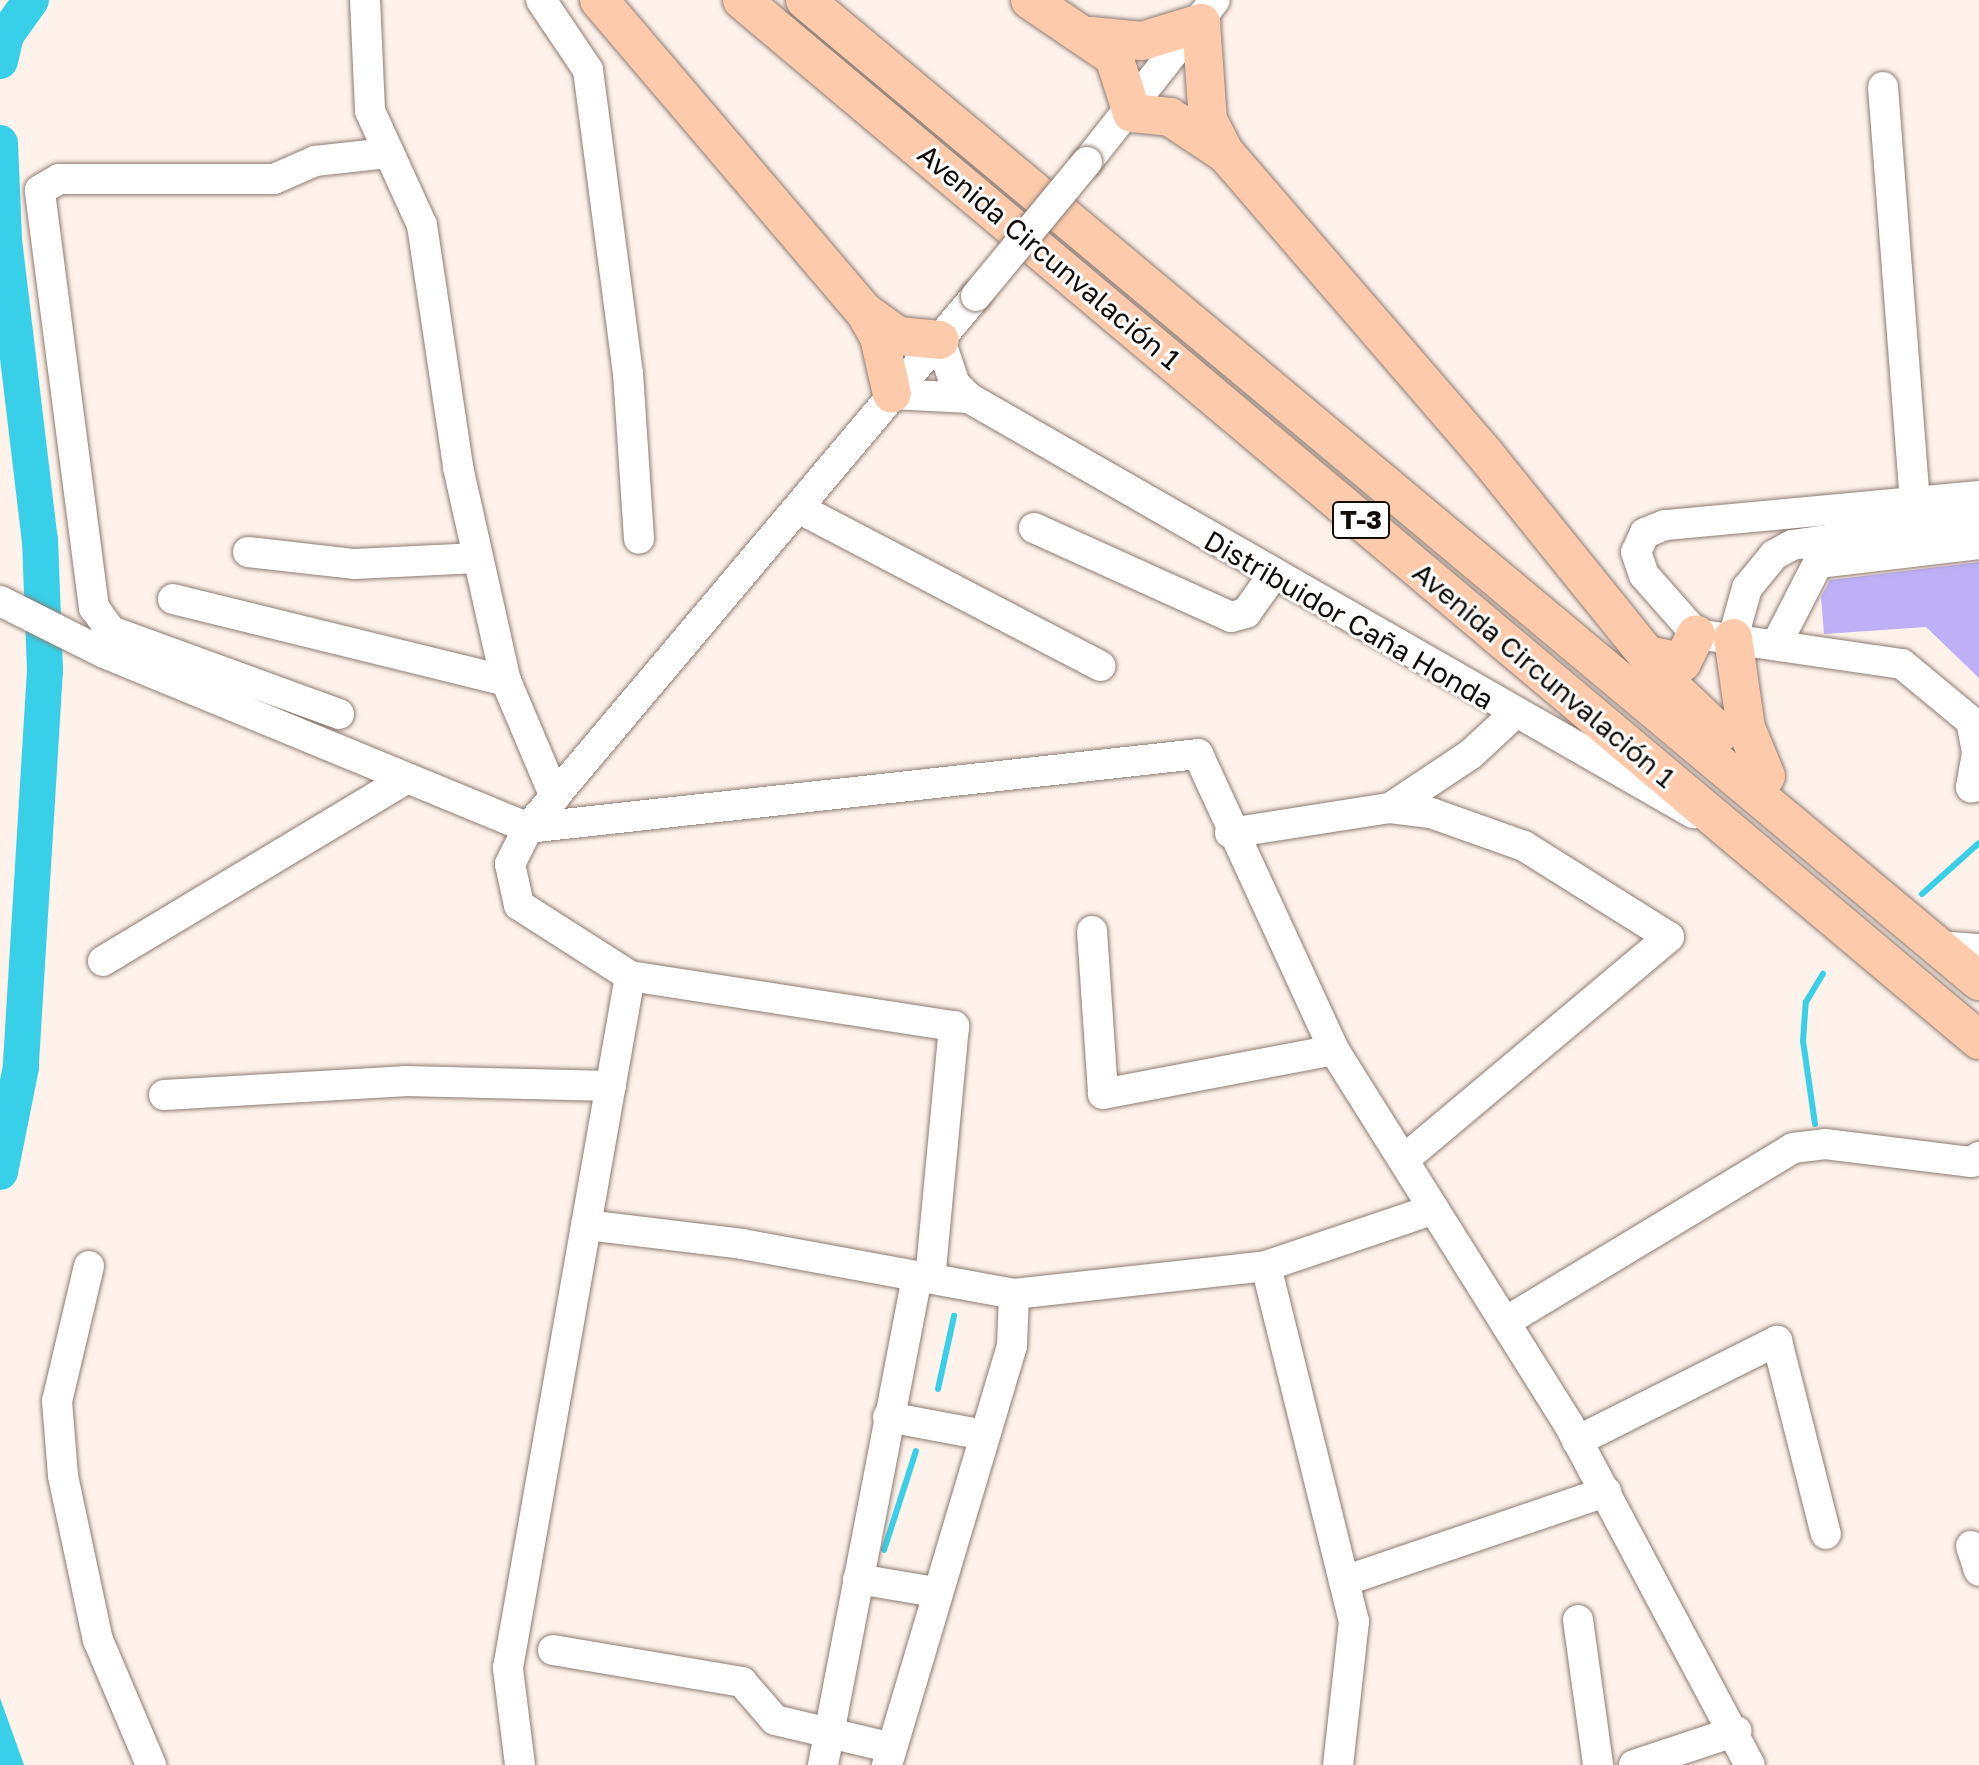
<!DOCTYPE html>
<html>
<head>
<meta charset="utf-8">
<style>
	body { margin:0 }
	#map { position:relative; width:1979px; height:1765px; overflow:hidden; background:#fef2eb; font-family:"Golos Text",sans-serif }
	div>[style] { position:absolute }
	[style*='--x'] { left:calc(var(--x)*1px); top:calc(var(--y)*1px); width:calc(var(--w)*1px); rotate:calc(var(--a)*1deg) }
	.water>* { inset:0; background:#38d0e8 }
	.stream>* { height:6px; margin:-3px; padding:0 3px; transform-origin:3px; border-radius:3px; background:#38d0e8 }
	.river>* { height:36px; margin:-18px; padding:0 18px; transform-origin:18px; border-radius:18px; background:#38d0e8 }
	.building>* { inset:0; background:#bdb0f7 }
	.roads { filter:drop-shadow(0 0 2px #8d7c72) drop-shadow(0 0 2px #8d7c72) }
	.minor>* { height:30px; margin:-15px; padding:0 15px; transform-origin:15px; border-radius:15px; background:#fff }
	.major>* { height:38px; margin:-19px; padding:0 19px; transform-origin:19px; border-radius:19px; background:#fdcbac }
	.bridges { filter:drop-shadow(0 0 2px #8d7c72) drop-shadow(0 0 2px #8d7c72) }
	.minor-bridge>* { height:30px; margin:-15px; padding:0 15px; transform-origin:15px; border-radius:15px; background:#fff }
	span { translate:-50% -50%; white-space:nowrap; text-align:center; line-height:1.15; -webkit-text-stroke:6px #fff; paint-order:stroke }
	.shield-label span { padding:2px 6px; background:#fff; border:2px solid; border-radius:6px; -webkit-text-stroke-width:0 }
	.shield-label { font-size:26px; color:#120c08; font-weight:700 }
	.street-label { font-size:28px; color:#120c08 }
</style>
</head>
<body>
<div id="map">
	<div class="water">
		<div style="clip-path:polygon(0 1698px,24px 1765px,0 1765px)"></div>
	</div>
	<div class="stream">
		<div style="--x:0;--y:68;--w:76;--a:-64.1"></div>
		<div style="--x:1922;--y:894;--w:76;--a:-41.8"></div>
		<div style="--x:1815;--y:1124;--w:84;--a:-98.2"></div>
		<div style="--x:1803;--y:1041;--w:39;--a:-86"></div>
		<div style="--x:1806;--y:1002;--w:33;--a:-59"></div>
		<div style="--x:938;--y:1389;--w:75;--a:-77.6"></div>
		<div style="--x:884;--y:1550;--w:104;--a:-72.1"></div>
	</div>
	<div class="river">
		<div style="--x:0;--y:61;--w:27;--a:-77"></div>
		<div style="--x:6;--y:35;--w:43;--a:-54.5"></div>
		<div style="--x:0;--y:143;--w:97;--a:87.6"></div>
		<div style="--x:4;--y:240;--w:302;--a:83.2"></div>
		<div style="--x:40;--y:540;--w:130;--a:87.8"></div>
		<div style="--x:45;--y:670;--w:398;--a:93.5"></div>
		<div style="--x:21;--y:1067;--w:107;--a:101.3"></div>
	</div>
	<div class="building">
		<div style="clip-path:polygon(1979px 562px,1979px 678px,1926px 627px,1824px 634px,1821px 597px,1830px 580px)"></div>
	</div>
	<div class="roads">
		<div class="minor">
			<div style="--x:365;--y:0;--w:111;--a:87.4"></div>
			<div style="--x:370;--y:111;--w:125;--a:65.5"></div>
			<div style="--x:422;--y:225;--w:245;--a:81.5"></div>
			<div style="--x:458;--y:467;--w:219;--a:77.4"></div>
			<div style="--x:506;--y:681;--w:126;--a:67.1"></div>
			<div style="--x:541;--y:0;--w:84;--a:56.1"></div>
			<div style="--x:588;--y:70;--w:306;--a:82.5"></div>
			<div style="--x:628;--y:373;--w:166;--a:86.2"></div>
			<div style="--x:1883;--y:87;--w:438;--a:85.6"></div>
			<div style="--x:1087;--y:162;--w:206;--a:-51.7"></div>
			<div style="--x:940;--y:340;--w:46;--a:71.2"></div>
			<div style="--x:955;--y:384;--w:20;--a:45"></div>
			<div style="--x:969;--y:398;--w:835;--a:29.82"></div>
			<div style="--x:892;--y:394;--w:77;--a:3"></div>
			<div style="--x:1979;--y:496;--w:315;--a:174.7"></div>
			<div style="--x:1665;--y:525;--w:22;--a:158"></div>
			<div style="--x:1645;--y:533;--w:21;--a:115"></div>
			<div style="--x:1636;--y:552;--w:24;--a:71"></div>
			<div style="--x:1644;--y:575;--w:79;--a:48.6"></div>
			<div style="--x:1696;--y:634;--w:208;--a:8.3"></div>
			<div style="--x:1902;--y:664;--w:89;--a:39.6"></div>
			<div style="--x:1971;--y:721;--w:33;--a:79"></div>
			<div style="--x:1977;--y:753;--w:35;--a:100"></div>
			<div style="--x:1971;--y:787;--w:8;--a:-7"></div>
			<div style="--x:800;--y:509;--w:339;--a:27.6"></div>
			<div style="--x:1034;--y:528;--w:216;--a:24.3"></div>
			<div style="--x:1231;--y:617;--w:16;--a:-15"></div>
			<div style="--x:1246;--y:613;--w:47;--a:-54.6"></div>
			<div style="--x:248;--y:552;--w:108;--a:6.4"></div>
			<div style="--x:355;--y:564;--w:123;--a:-2.8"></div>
			<div style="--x:173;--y:599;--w:343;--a:13.8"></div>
			<div style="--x:0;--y:601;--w:116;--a:26.6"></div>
			<div style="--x:104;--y:653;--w:459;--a:22.4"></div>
			<div style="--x:528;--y:828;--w:674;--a:-6.3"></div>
			<div style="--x:1198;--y:754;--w:326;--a:65.3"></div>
			<div style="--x:1334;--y:1050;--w:440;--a:57.9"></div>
			<div style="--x:1568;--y:1423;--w:387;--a:62"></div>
			<div style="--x:1733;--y:638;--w:52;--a:-74.4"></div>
			<div style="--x:1747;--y:588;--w:43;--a:-50.7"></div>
			<div style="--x:1774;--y:555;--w:21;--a:-29"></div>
			<div style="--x:1792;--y:545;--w:189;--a:-8.2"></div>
			<div style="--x:1776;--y:645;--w:92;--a:-62.9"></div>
			<div style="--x:1818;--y:563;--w:162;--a:-6.7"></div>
			<div style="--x:339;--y:714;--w:243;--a:-160"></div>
			<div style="--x:111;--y:631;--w:29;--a:-126"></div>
			<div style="--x:94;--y:608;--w:421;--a:-97.4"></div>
			<div style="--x:40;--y:190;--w:22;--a:-30"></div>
			<div style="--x:59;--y:179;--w:215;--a:0"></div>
			<div style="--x:274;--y:179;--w:45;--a:-23.7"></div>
			<div style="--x:315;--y:161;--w:73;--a:-6.3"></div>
			<div style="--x:1390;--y:808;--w:97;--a:-33.7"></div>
			<div style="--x:1471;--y:754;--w:57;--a:-42.9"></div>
			<div style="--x:1230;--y:833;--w:162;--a:-8.9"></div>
			<div style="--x:1390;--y:808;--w:41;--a:7"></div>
			<div style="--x:1431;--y:813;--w:99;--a:19.5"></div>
			<div style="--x:1524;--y:846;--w:171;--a:32.1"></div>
			<div style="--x:1669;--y:937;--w:346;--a:140"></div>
			<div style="--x:1092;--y:931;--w:163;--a:86.1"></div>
			<div style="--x:1103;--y:1094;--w:235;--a:-10.8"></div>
			<div style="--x:1938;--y:946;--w:41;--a:4.2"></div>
			<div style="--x:103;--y:961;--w:353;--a:-31"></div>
			<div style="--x:630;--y:976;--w:328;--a:8.8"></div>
			<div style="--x:954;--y:1026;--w:253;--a:95.4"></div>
			<div style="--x:164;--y:1095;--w:240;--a:-3.3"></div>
			<div style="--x:404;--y:1081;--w:207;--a:1.4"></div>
			<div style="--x:586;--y:1225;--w:157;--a:6.9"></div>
			<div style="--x:742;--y:1244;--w:277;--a:10.4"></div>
			<div style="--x:1014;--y:1294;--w:254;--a:-6.3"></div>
			<div style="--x:1266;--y:1266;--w:177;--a:-18.7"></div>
			<div style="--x:89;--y:1266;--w:139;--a:103.3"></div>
			<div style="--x:57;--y:1401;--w:75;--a:85.4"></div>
			<div style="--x:63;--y:1476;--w:168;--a:78"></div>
			<div style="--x:98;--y:1640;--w:136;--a:67"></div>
			<div style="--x:1266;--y:1266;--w:366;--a:76.1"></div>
			<div style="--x:1354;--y:1621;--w:145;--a:96.3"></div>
			<div style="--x:1505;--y:1322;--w:336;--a:-31.1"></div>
			<div style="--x:1793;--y:1148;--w:32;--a:-7"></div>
			<div style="--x:1825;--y:1144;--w:148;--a:7"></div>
			<div style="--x:1972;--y:1162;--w:9;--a:-36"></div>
			<div style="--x:888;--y:1417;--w:98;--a:10.6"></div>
			<div style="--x:1577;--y:1441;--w:224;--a:-26.6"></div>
			<div style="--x:1777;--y:1341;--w:199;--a:75.8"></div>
			<div style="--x:1971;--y:1546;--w:26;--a:72"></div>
			<div style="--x:858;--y:1579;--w:78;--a:9.6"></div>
			<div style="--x:1344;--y:1581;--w:277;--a:-18.8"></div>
			<div style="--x:1578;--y:1620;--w:146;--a:82.1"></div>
			<div style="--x:553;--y:1650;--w:192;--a:9.6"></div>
			<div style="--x:742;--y:1682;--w:50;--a:49"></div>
			<div style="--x:775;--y:1720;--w:116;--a:13.4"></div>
			<div style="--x:520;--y:1765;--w:98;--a:-97.1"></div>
			<div style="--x:508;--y:1668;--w:703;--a:-80"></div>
			<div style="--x:630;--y:976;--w:132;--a:-147.4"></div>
			<div style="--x:519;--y:905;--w:42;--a:-102.4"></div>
			<div style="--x:510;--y:864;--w:40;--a:-63.4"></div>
			<div style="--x:528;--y:828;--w:696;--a:-49.9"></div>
			<div style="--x:823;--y:1765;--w:498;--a:-79.1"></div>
			<div style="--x:887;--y:1765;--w:437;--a:-73.4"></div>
			<div style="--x:1012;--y:1346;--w:52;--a:-87.8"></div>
			<div style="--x:1634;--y:1765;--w:108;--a:-18.3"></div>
		</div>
		<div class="major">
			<div style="--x:599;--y:0;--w:410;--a:49.6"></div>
			<div style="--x:865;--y:312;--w:29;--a:61"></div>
			<div style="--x:879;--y:337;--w:58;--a:77.2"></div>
			<div style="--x:742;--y:0;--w:1616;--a:40.06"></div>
			<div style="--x:805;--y:0;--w:1530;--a:39.88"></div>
			<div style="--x:1030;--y:0;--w:102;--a:34.2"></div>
			<div style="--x:1114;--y:57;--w:59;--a:72.2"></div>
			<div style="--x:1132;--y:113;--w:38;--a:6"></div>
			<div style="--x:1170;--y:117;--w:67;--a:33.5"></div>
			<div style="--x:1226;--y:154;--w:395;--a:49.2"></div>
			<div style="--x:1484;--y:453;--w:309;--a:51.1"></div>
			<div style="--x:1678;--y:693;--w:58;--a:43.6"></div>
			<div style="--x:1091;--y:36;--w:51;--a:5.6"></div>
			<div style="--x:1142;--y:41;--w:62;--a:-17"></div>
			<div style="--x:1201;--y:23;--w:97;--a:85.9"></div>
			<div style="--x:1208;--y:120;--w:37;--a:63"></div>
			<div style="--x:865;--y:312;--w:41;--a:36"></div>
			<div style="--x:898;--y:336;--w:42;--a:5.4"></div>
			<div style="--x:1733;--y:638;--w:91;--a:81.8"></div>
			<div style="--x:1746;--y:728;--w:52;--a:67.4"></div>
			<div style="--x:1648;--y:655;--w:35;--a:12"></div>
			<div style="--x:1682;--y:662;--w:31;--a:-63"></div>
		</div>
	</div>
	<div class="bridges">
		<div class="minor-bridge">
			<div style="--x:976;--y:296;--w:174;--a:-50.4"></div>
		</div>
	</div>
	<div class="shield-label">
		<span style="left:1361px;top:520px">T-3</span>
	</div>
	<div class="street-label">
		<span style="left:1049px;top:257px;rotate:40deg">Avenida Circunvalación 1</span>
		<span style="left:1349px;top:620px;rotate:30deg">Distribuidor Caña Honda</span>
		<span style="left:1544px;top:675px;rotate:40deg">Avenida Circunvalación 1</span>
	</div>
</div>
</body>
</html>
